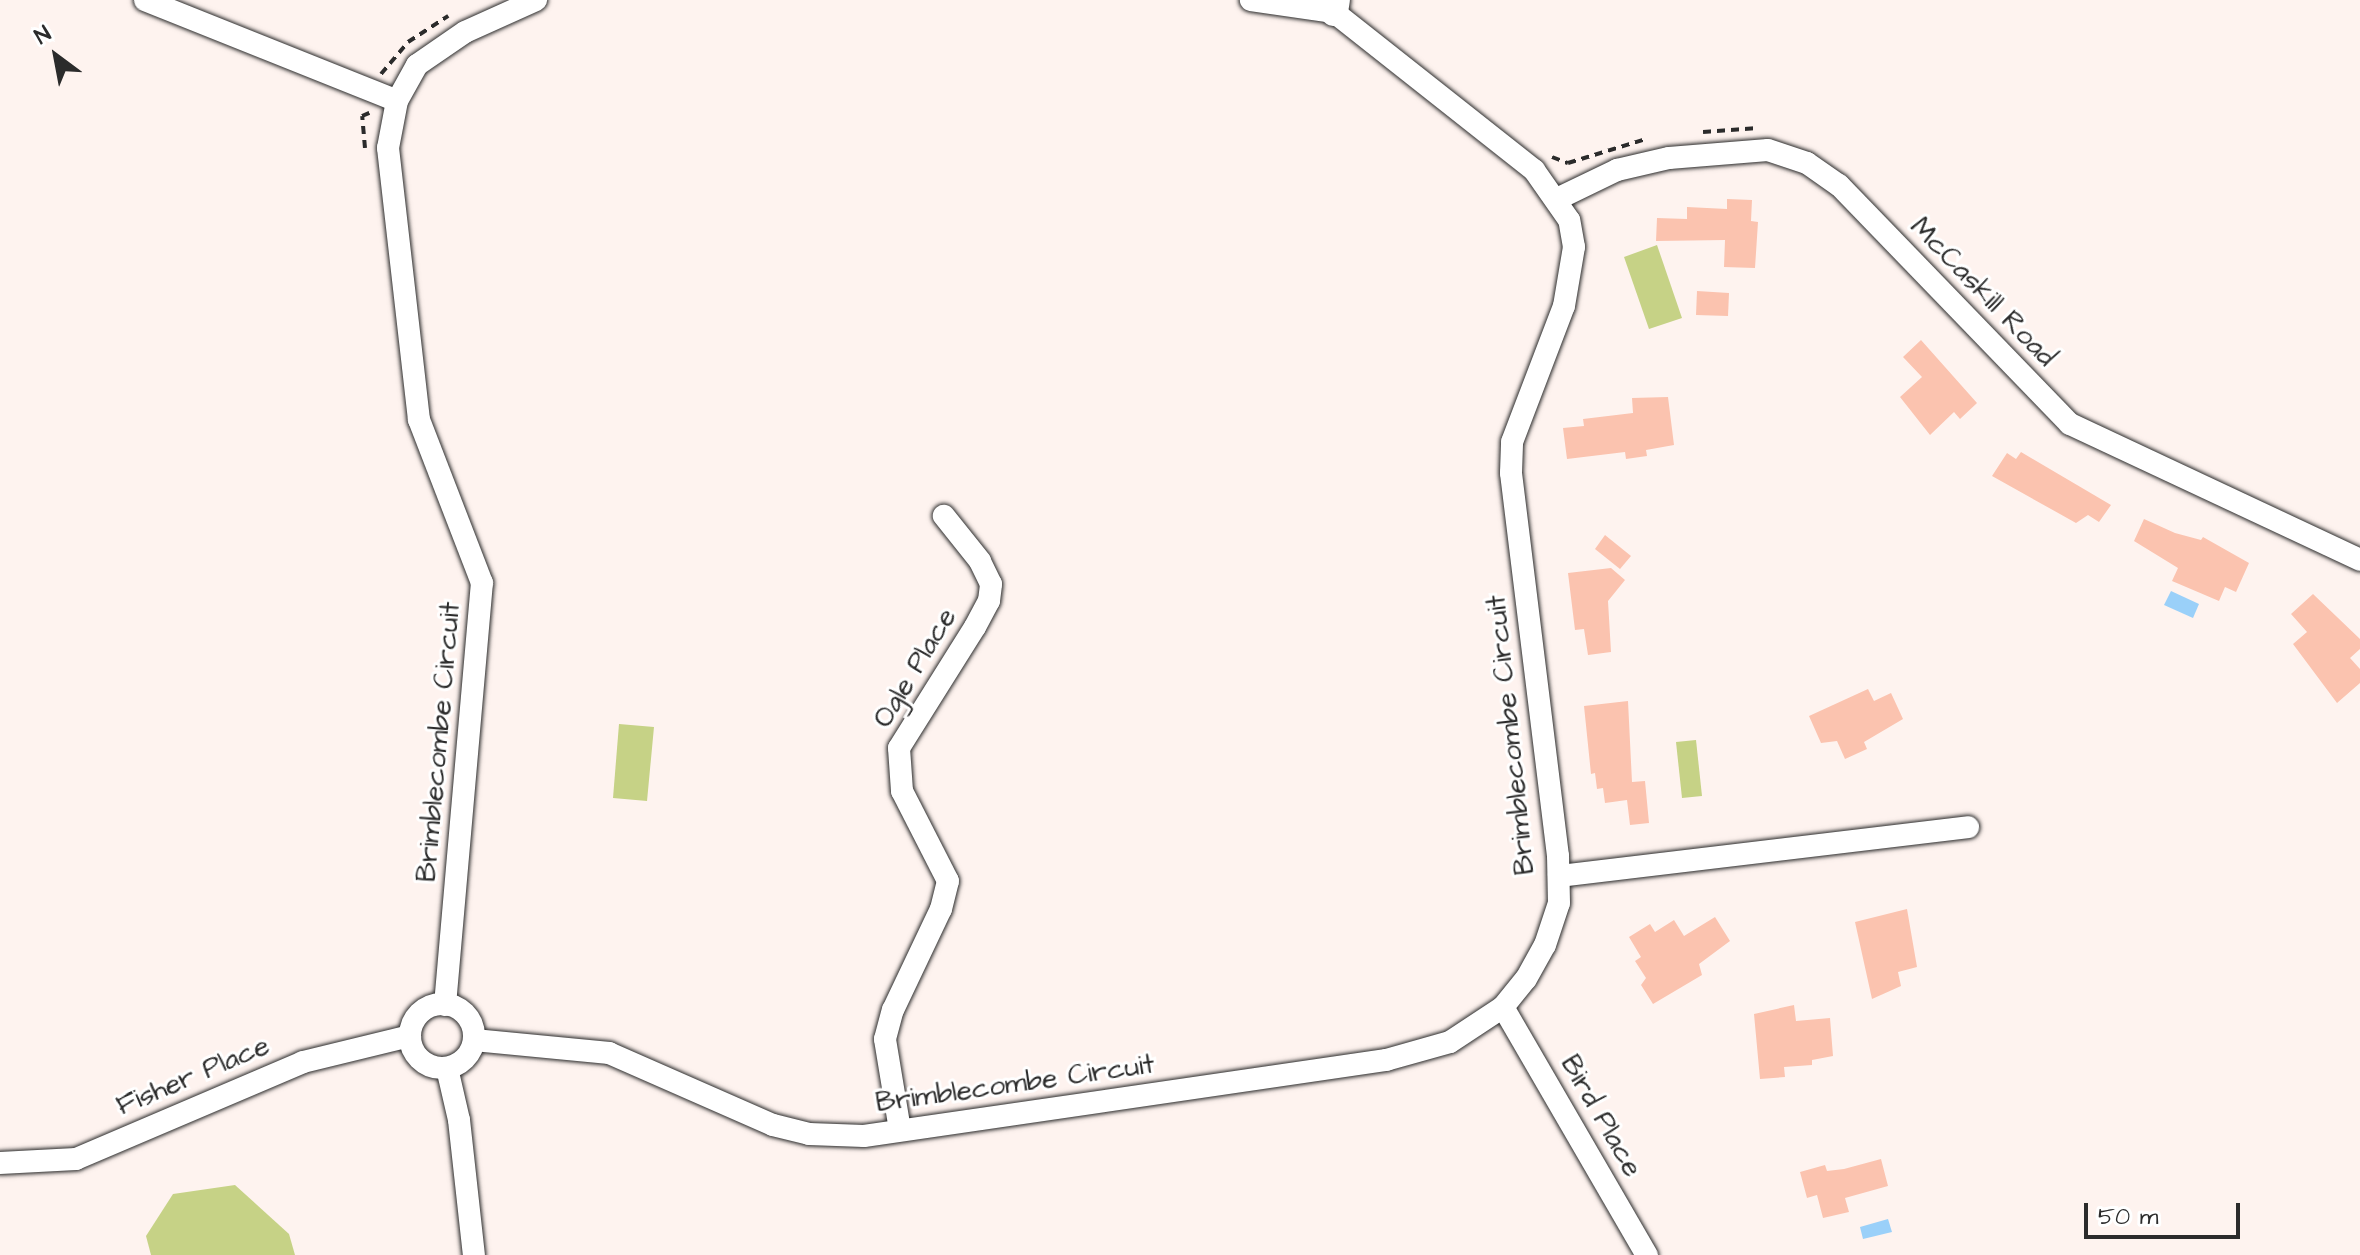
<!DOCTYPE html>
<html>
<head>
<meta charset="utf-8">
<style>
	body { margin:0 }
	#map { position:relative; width:2360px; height:1255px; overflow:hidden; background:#fef3ef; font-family:"Architects Daughter",sans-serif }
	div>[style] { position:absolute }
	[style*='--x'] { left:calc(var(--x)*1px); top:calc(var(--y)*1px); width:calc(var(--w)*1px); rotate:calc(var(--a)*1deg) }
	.green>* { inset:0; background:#c6d286 }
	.water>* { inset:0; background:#9ad0f9 }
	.building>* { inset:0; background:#fbc3af }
	.path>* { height:4px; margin-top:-2px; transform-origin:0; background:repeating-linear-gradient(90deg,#2b2b2b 0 8px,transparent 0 14px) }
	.roads { filter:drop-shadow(0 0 2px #2b2b2b) drop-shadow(0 0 2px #2b2b2b) }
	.minor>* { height:22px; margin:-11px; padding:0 11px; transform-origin:11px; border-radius:11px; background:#fff }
	.minor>.ring { margin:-11px; padding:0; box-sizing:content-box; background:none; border:22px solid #fff; border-radius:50% }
	.tertiary>* { height:28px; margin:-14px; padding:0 14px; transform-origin:14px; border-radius:14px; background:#fff }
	span { translate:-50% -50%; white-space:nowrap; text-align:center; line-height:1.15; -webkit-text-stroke:6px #fff; paint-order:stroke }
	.street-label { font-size:28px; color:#2b2b2b }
	.north { position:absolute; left:16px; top:16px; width:80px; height:80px; -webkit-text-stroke:6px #fff; paint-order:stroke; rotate:328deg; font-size:22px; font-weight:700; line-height:32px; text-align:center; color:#2b2b2b }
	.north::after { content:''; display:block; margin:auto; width:28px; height:36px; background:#2b2b2b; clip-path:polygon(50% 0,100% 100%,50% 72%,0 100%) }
	.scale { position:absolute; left:2084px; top:1203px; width:156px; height:36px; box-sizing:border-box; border:4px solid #2b2b2b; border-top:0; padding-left:10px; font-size:24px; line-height:28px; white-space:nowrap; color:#2b2b2b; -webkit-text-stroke:6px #fff; paint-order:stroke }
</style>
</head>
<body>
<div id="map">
	<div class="green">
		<div style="clip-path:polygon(1657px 245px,1682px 318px,1649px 329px,1624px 257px)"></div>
		<div style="clip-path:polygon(619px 724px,654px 727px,647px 801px,613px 798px)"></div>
		<div style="clip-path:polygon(1696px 740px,1702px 796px,1682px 798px,1676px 742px)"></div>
		<div style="clip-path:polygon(235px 1185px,289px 1234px,295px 1255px,151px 1255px,146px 1236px,173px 1194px)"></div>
	</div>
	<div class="water">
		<div style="clip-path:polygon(2171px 591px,2199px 604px,2193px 618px,2164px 605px)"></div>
		<div style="clip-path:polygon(1888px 1219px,1892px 1232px,1863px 1239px,1860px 1227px)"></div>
	</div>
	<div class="building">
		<div style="clip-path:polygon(1727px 199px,1752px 200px,1751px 221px,1758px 222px,1755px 268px,1724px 267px,1725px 240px,1656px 241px,1657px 218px,1687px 219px,1687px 207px,1727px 209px)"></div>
		<div style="clip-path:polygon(1697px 291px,1729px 293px,1728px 316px,1696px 315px)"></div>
		<div style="clip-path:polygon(1921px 340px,1977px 403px,1960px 419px,1954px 412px,1930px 435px,1900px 397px,1922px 377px,1903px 357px)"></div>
		<div style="clip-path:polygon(1668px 397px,1674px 445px,1646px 450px,1647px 456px,1626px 459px,1625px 452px,1567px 459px,1563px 428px,1584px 426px,1583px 419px,1633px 413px,1632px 398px)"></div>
		<div style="clip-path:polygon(2021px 452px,2111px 505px,2099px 522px,2088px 515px,2076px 523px,1992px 476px,2007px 453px,2016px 459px)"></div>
		<div style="clip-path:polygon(2144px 519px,2175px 533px,2201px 540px,2203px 537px,2249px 563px,2236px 592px,2225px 587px,2219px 601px,2172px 581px,2178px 568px,2134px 541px)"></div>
		<div style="clip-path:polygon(1605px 535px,1631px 556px,1620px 569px,1595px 549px)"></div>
		<div style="clip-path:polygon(1611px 568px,1625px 580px,1608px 601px,1611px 652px,1588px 655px,1584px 629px,1575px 630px,1568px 573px)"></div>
		<div style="clip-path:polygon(2313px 594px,2360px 639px,2360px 649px,2350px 658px,2360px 669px,2360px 683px,2337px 703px,2293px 644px,2307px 632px,2291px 614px)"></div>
		<div style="clip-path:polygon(1868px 689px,1874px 701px,1891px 693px,1903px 719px,1864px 742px,1867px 749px,1845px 759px,1837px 741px,1821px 743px,1809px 716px)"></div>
		<div style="clip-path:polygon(1628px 701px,1632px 782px,1645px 781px,1649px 823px,1630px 825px,1627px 800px,1605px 803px,1603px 788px,1597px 789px,1595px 773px,1591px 774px,1584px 706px)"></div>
		<div style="clip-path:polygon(1907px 909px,1917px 967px,1898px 972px,1901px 986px,1872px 999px,1855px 922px)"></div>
		<div style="clip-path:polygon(1715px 917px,1730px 941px,1699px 964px,1702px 975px,1653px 1004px,1641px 985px,1646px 978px,1635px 961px,1641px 957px,1629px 937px,1650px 924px,1655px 932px,1674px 920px,1684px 936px)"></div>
		<div style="clip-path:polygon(1794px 1005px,1796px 1021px,1830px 1018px,1833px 1056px,1812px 1060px,1812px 1065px,1784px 1067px,1785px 1077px,1760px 1079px,1754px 1014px)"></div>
		<div style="clip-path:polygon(1881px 1159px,1888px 1186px,1845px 1198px,1849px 1212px,1823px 1218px,1817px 1195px,1807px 1198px,1800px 1172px,1825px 1165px,1827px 1171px,1844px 1169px)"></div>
	</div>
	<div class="path">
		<div style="--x:381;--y:74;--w:42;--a:-49.8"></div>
		<div style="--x:408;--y:42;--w:48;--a:-33"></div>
		<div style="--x:1703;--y:132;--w:55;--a:-4.2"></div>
		<div style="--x:365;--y:148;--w:32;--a:-95"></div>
		<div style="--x:362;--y:116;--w:8;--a:-23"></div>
		<div style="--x:1552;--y:157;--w:17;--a:21"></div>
		<div style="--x:1568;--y:163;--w:82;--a:-17.1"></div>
	</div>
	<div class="roads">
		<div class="minor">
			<div style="--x:145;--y:0;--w:271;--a:21.8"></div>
			<div style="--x:1557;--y:199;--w:67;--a:-25.8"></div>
			<div style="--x:1617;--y:170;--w:53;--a:-13"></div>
			<div style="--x:1669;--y:158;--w:99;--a:-4.6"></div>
			<div style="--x:1768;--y:150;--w:41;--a:18.4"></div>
			<div style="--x:1807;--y:163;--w:39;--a:35"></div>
			<div style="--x:1839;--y:185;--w:332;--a:46"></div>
			<div style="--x:2070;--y:424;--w:320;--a:25.1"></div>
			<div style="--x:1559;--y:876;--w:412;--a:-6.8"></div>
			<div class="ring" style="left:410px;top:1004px;width:42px;height:42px"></div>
			<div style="--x:445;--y:1005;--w:424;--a:-85"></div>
			<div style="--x:482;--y:583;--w:175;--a:-111.1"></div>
			<div style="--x:419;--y:420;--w:274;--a:-96.5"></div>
			<div style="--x:388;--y:148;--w:48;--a:-79.2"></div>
			<div style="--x:397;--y:101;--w:41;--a:-60.9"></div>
			<div style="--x:417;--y:65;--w:58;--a:-34.5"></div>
			<div style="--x:465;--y:32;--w:78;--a:-24.3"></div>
			<div style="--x:1503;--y:1007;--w:287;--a:59.9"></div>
			<div style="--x:474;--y:1040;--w:136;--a:5.5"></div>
			<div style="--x:609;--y:1053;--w:179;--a:23.7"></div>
			<div style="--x:773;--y:1125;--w:37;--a:14"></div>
			<div style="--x:809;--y:1134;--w:55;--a:2.1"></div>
			<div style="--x:864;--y:1136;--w:528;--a:-8.28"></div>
			<div style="--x:1386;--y:1060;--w:66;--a:-15.7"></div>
			<div style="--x:1450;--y:1042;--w:64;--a:-33.4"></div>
			<div style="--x:1503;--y:1007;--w:36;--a:-51"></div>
			<div style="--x:1526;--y:979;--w:39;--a:-61"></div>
			<div style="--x:1545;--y:945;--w:44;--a:-71.6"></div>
			<div style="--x:1559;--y:903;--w:47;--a:-91.2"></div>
			<div style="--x:1558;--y:856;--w:386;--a:-97"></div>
			<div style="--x:1511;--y:473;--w:31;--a:-88"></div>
			<div style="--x:1512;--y:442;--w:146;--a:-69.1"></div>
			<div style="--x:1564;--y:306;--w:60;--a:-80.4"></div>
			<div style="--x:1574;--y:247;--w:27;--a:-100"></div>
			<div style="--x:1569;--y:220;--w:61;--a:-125"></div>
			<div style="--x:1534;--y:170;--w:255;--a:-141.7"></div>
			<div style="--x:1334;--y:12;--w:84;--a:-171.8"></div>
			<div style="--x:447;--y:1068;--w:53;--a:77"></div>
			<div style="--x:459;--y:1120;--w:136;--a:83.7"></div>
			<div style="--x:900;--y:1130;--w:92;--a:-99.4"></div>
			<div style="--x:885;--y:1039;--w:30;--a:-75"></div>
			<div style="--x:893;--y:1010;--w:112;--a:-64.6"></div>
			<div style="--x:941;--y:909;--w:29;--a:-76"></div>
			<div style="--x:948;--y:881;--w:101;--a:-117.1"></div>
			<div style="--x:902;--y:791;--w:43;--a:-94"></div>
			<div style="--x:899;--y:748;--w:143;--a:-57.9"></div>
			<div style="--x:975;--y:627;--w:30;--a:-62"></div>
			<div style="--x:989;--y:601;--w:17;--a:-83"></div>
			<div style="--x:991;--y:584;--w:25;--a:-116"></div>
			<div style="--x:980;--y:561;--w:58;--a:-128.7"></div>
			<div style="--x:0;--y:1163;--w:76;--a:-3"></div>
			<div style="--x:76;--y:1159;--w:247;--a:-23.1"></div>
			<div style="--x:303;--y:1062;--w:110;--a:-13.7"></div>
		</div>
		<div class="tertiary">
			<div style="--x:1334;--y:12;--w:12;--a:-81"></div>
		</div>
	</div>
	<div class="street-label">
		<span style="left:1983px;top:292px;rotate:46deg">McCaskill Road</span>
		<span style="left:915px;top:668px;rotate:-59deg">Ogle Place</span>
		<span style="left:1511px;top:735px;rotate:-96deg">Brimblecombe Circuit</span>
		<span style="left:439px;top:742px;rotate:-85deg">Brimblecombe Circuit</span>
		<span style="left:193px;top:1076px;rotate:-23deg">Fisher Place</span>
		<span style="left:1015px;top:1084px;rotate:-8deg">Brimblecombe Circuit</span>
		<span style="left:1601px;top:1116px;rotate:60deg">Bird Place</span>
	</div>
	<div class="north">N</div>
	<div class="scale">50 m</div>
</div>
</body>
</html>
